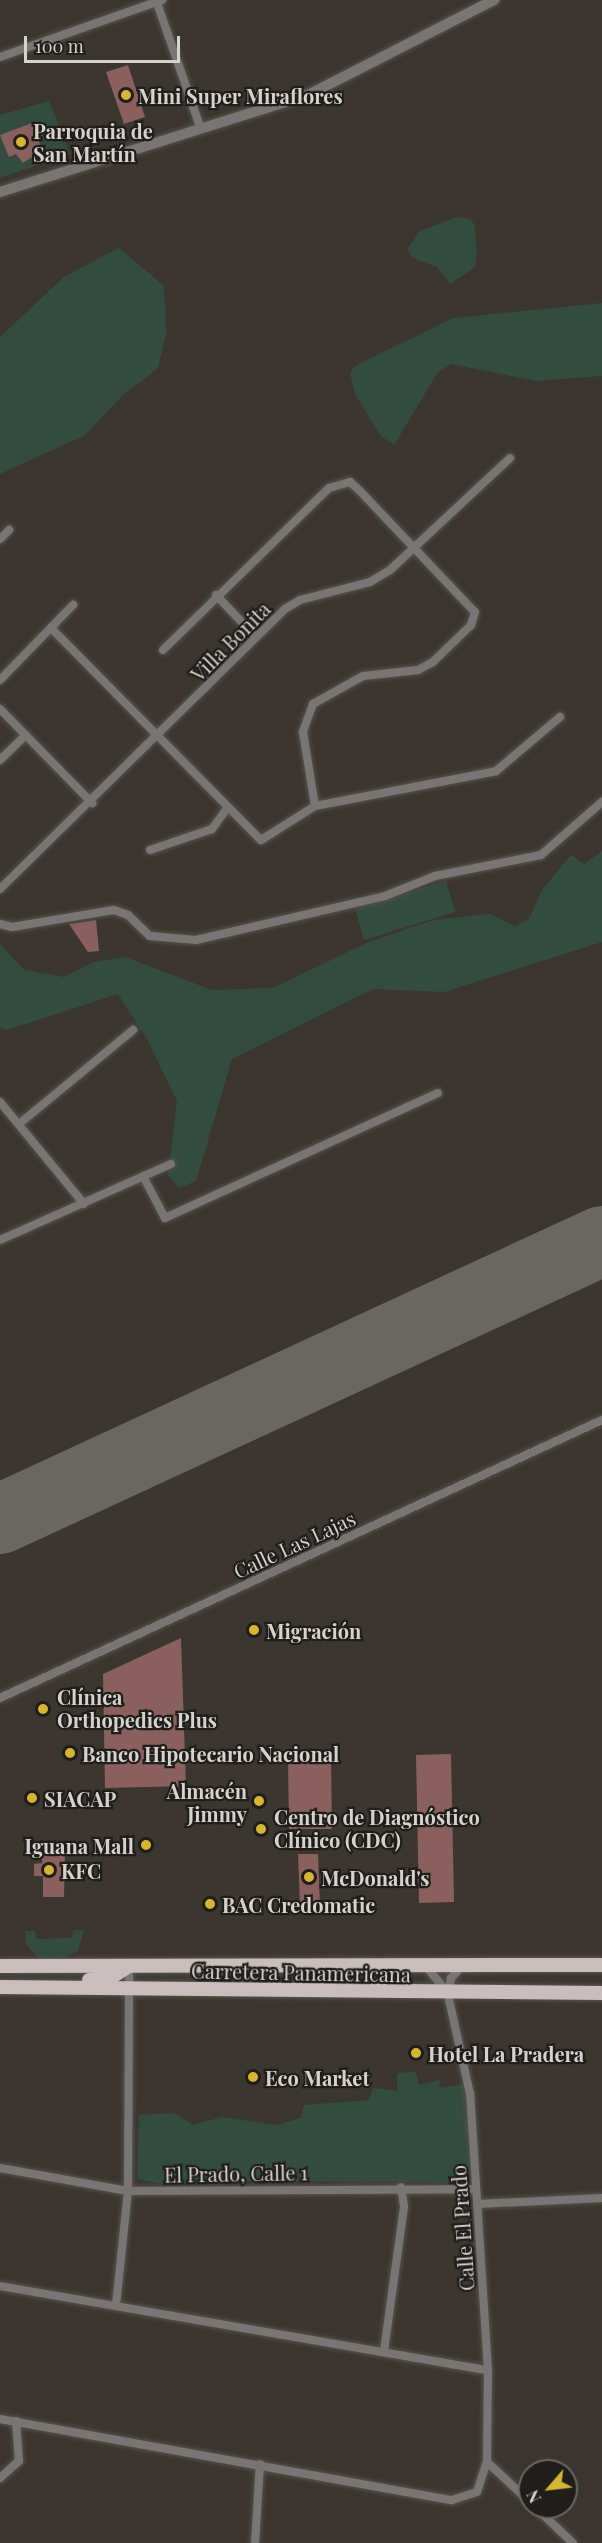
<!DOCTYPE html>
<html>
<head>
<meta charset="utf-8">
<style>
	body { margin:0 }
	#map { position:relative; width:602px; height:2543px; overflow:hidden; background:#3b362f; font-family:"Playfair Display",serif }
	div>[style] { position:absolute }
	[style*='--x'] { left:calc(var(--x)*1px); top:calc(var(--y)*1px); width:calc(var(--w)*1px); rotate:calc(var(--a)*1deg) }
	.green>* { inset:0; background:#344c40 }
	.runway>* { height:70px; margin:-35px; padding:0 35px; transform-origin:35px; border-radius:35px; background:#6a6660 }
	.building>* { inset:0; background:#8a605f }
	.roads { filter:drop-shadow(0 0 2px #57524c) drop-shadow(0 0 2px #57524c) }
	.minor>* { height:8px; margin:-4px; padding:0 4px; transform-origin:4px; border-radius:4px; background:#7a7575 }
	.tertiary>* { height:10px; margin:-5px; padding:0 5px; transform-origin:5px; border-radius:5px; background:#7a7575 }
	.trunk>* { height:14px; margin:-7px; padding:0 7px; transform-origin:7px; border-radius:7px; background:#c9bdbe }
	.dots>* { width:16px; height:16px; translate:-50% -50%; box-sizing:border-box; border:3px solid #201e1a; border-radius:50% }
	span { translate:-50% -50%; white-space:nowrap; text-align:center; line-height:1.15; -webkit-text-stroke:4.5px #201e1a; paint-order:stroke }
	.poi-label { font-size:20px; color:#d6d2ce; font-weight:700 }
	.left { translate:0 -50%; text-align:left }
	.right { translate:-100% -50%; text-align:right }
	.street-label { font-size:20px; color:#d6d2ce }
	.north { position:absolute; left:518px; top:2459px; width:60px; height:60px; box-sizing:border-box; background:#201e1a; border:2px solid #696662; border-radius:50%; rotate:242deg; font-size:16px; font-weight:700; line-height:24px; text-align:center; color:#d6d2ce }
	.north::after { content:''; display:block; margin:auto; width:21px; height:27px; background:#d6b534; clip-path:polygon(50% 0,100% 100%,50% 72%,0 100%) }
	.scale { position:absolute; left:24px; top:36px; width:156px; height:27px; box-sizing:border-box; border:3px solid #d6d2ce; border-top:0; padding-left:8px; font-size:18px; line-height:21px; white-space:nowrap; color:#d6d2ce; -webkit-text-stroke:4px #201e1a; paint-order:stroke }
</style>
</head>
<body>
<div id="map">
	<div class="green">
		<div style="clip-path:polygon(49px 101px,70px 154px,0 178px,0 115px)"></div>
		<div style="clip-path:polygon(457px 217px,470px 219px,475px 225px,477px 255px,475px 267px,450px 284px,437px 267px,413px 258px,407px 249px,420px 231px)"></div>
		<div style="clip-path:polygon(119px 248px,164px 286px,166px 334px,158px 368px,123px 395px,85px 435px,0 474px,0 337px,65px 276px)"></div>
		<div style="clip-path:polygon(602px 303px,602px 376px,536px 381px,451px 364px,438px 372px,394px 445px,381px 436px,355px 394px,350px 373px,355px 366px,453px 318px)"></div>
		<div style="clip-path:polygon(602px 851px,602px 942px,444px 992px,373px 989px,232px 1059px,196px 1181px,179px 1188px,168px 1176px,177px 1101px,147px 1039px,118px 994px,7px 1030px,0 1027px,0 944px,24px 970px,64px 977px,94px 962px,125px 957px,212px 990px,273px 988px,366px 943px,433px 920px,490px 914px,515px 926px,529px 919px,542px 890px,571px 855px,584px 864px)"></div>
		<div style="clip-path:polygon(446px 881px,455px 912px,364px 940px,355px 909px)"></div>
		<div style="clip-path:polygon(73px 1930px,84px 1930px,78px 1951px,63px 1958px,40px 1960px,26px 1944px,25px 1931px,35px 1931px,36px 1939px,72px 1938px)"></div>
		<div style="clip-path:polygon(416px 2072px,419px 2085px,440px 2080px,439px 2088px,466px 2084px,474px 2182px,213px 2181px,166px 2185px,137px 2179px,139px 2115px,174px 2113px,193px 2125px,222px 2117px,277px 2125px,301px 2118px,304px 2105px,369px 2100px,373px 2088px,397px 2091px,397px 2073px)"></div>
	</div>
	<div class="runway">
		<div style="--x:0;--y:1519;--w:663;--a:-24.79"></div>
	</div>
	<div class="building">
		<div style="clip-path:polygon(128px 65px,145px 117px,124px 124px,106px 72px)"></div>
		<div style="clip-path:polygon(32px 123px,42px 150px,23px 163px,16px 154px,9px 157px,0 135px)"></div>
		<div style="clip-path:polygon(96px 920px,99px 951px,88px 952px,69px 924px)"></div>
		<div style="clip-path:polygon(181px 1638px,186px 1786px,105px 1788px,103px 1674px)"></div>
		<div style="clip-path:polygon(451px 1754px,454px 1902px,419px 1903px,416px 1755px)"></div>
		<div style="clip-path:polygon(288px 1757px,331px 1757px,332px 1829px,289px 1829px)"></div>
		<div style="clip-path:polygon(42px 1852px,65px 1853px,64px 1897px,43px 1897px,43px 1876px,34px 1876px,34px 1864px,42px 1863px)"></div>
		<div style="clip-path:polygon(298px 1854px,318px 1854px,320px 1906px,300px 1906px)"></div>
	</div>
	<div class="roads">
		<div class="minor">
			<div style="--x:156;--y:0;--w:133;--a:70.8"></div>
			<div style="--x:0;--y:57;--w:172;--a:-19.4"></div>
			<div style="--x:0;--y:539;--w:13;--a:-45"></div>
			<div style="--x:216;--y:595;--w:58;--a:46.4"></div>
			<div style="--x:52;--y:629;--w:297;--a:45.3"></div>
			<div style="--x:261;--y:840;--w:64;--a:-32.2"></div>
			<div style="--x:315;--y:806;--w:184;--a:-10.9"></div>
			<div style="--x:496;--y:771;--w:84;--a:-40.2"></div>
			<div style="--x:163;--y:650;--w:232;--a:-44.3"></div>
			<div style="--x:329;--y:488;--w:22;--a:-16"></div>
			<div style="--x:350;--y:482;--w:13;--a:42"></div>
			<div style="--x:360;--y:491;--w:167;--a:46.5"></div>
			<div style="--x:475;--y:612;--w:14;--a:107"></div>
			<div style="--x:471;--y:625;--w:53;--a:135.8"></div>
			<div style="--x:433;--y:662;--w:17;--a:152"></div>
			<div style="--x:418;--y:670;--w:55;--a:173.8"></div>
			<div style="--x:363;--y:676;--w:57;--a:150.8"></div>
			<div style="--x:313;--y:704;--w:30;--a:110"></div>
			<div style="--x:303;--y:732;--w:75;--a:80.8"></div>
			<div style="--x:0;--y:680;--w:105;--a:-45.8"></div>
			<div style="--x:0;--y:709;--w:132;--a:45.6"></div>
			<div style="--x:0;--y:760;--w:36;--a:-44"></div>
			<div style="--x:150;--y:850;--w:65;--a:-18.7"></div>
			<div style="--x:212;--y:829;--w:27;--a:-54"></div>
			<div style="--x:0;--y:889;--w:400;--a:-44.5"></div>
			<div style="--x:285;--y:609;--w:17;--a:-31"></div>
			<div style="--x:300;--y:600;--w:72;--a:-14.4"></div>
			<div style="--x:370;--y:582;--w:23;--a:-31"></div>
			<div style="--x:390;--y:570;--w:164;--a:-43"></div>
			<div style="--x:0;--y:924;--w:12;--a:14"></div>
			<div style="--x:12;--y:927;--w:103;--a:-9.5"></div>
			<div style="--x:114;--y:910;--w:15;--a:20"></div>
			<div style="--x:128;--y:915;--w:30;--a:44"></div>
			<div style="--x:150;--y:936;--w:46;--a:5"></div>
			<div style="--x:196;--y:940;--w:194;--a:-13.1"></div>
			<div style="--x:385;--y:896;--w:54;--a:-21.8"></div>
			<div style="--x:435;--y:876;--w:108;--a:-11.2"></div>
			<div style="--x:541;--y:855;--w:81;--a:-41"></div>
			<div style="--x:0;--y:1102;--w:132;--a:50.5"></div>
			<div style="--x:19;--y:1124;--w:148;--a:-39.5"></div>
			<div style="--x:143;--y:1176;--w:47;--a:62.4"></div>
			<div style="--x:165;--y:1218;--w:300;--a:-24.6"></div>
			<div style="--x:0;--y:1240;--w:187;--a:-24"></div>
			<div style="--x:0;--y:1698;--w:663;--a:-24.79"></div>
			<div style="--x:425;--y:1965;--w:35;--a:51"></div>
			<div style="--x:0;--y:2168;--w:130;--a:10.2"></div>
			<div style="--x:128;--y:2191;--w:347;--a:-0.3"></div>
			<div style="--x:477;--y:2204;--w:125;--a:-2.7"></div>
			<div style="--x:0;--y:2286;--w:495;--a:9.8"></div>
			<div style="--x:116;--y:2305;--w:115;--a:-84"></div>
			<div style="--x:128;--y:2191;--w:225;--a:-89.7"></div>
			<div style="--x:384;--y:2351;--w:146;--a:-82.1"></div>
			<div style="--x:404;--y:2206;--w:19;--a:-99"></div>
			<div style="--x:0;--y:2419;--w:459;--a:10.2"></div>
			<div style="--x:452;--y:2500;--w:26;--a:-18"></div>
			<div style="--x:477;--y:2492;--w:32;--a:-72"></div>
			<div style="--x:487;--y:2462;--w:92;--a:-89.4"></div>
			<div style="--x:488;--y:2370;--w:277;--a:-93.7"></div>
			<div style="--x:470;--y:2094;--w:101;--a:-102.5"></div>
			<div style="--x:448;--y:1995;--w:17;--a:-80"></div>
			<div style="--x:451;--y:1978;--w:18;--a:-47"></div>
			<div style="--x:487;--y:2462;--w:59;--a:42.9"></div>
			<div style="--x:0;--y:2478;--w:25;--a:-42"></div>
			<div style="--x:19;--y:2461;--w:40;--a:-94.3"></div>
			<div style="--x:535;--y:2507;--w:52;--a:43.5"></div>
			<div style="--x:255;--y:2543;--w:79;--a:-86.4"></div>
		</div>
		<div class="tertiary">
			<div style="--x:0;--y:192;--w:325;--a:-17.5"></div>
			<div style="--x:310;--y:94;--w:207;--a:-27.1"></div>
		</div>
		<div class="trunk">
			<div style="--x:0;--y:1966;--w:602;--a:-0.1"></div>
			<div style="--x:89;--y:1980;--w:23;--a:-7"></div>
			<div style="--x:112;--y:1977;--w:20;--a:-33"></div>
			<div style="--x:0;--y:1987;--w:602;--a:0.57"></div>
		</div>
	</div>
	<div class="dots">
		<div style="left:126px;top:95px;background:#d6b534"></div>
		<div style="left:21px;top:142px;background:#d6b534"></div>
		<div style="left:254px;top:1630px;background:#d6b534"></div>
		<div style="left:43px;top:1709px;background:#d6b534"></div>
		<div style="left:70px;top:1753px;background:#d6b534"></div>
		<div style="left:32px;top:1798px;background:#d6b534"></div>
		<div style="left:259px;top:1801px;background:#d6b534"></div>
		<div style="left:261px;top:1829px;background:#d6b534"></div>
		<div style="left:146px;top:1845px;background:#d6b534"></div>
		<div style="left:49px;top:1870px;background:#d6b534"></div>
		<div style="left:309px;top:1877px;background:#d6b534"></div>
		<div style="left:210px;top:1904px;background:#d6b534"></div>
		<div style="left:416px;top:2053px;background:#d6b534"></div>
		<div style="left:253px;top:2077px;background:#d6b534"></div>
	</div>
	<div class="poi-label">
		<span class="left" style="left:138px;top:95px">Mini Super Miraflores</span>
		<span class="left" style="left:33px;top:142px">Parroquia de<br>San Martín</span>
		<span class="left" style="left:266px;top:1630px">Migración</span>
		<span class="left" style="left:57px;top:1708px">Clínica<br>Orthopedics Plus</span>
		<span class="left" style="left:82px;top:1753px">Banco Hipotecario Nacional</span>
		<span class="right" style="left:247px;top:1802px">Almacén<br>Jimmy</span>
		<span class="left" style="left:44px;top:1798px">SIACAP</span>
		<span class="left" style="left:274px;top:1828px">Centro de Diagnóstico<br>Clínico (CDC)</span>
		<span class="right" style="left:134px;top:1845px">Iguana Mall</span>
		<span class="left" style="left:61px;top:1870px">KFC</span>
		<span class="left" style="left:321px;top:1877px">McDonald's</span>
		<span class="left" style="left:222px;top:1904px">BAC Credomatic</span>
		<span class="left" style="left:428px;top:2053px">Hotel La Pradera</span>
		<span class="left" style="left:265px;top:2077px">Eco Market</span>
	</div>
	<div class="street-label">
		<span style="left:230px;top:641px;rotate:-45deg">Villa Bonita</span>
		<span style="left:294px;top:1544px;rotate:-25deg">Calle Las Lajas</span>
		<span style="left:301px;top:1972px;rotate:1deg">Carretera Panamericana</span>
		<span style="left:236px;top:2173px;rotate:-1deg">El Prado, Calle 1</span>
		<span style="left:462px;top:2228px;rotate:-94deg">Calle El Prado</span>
	</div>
	<div class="north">N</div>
	<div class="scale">100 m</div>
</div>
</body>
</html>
